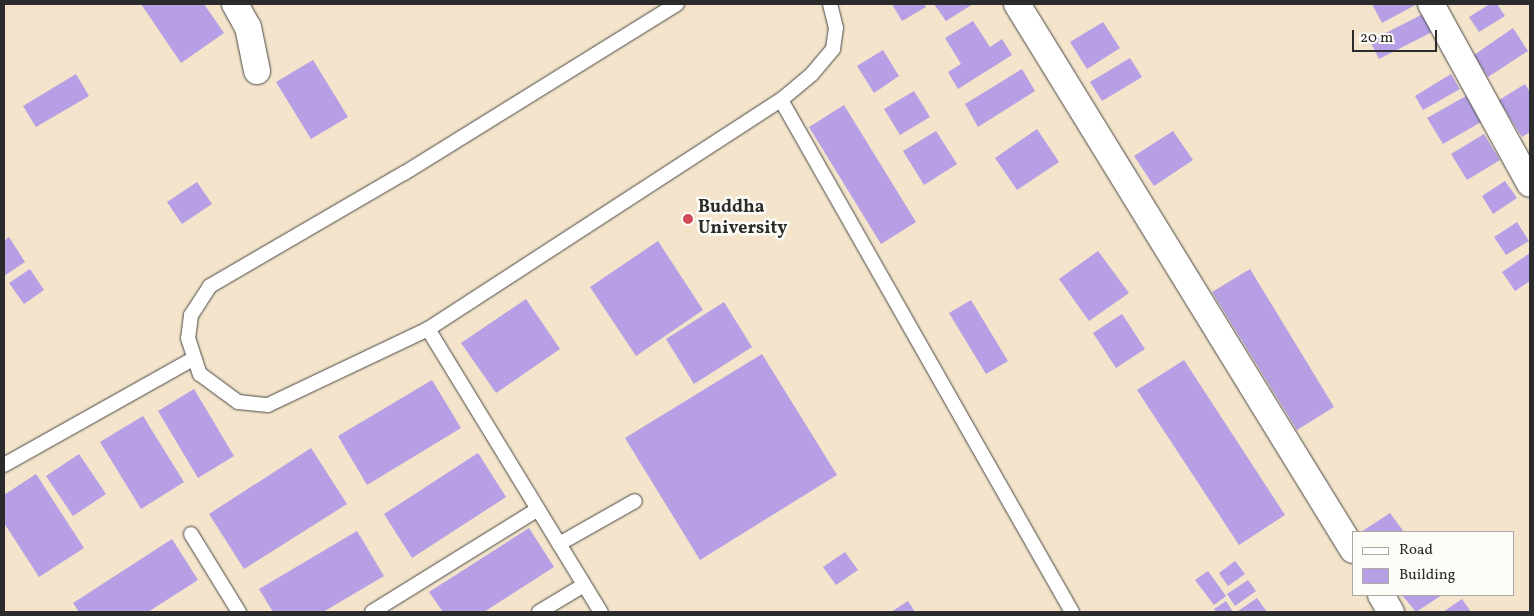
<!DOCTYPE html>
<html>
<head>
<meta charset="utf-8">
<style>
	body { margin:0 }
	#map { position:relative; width:1534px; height:616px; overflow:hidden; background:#f3e4cb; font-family:Vollkorn,serif }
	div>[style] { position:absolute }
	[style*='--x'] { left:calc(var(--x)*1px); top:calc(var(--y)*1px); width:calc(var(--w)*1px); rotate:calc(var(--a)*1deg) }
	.building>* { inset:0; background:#b69fe5 }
	.roads { filter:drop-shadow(0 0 1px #494743) drop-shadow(0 0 1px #494743) }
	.service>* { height:14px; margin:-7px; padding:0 7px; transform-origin:7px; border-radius:7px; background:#fff }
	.minor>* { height:26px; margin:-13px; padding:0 13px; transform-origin:13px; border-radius:13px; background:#fff }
	.dots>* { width:14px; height:14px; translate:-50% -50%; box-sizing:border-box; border:2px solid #fdfcf7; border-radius:50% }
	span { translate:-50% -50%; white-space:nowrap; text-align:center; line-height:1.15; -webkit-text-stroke:5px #fdfcf7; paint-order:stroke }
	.poi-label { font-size:18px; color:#2b2b2b; font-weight:700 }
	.left { translate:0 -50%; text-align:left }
	.frame { position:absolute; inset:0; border:5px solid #2b2b2b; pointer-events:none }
	.legend { position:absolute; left:1352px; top:531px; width:162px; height:65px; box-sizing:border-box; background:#fdfcf7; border:1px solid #a9a8a5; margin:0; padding:6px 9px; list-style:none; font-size:15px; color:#2b2b2b }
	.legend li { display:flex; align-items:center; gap:10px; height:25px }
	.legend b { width:25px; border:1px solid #a9a8a5 }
	.scale { position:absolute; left:1352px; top:30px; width:85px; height:22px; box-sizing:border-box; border:2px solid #2b2b2b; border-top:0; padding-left:6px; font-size:15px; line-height:18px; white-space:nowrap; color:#2b2b2b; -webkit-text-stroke:4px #fdfcf7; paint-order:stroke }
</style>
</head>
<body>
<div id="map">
	<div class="building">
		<div style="clip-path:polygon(141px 4px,204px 4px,224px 33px,181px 63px)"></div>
		<div style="clip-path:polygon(892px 4px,924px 4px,926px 7px,902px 21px)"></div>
		<div style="clip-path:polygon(934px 4px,973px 4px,946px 21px)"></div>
		<div style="clip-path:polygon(1372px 4px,1417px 4px,1382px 23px)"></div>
		<div style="clip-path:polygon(1490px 4px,1497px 4px,1505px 16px,1479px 32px,1469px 17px)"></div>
		<div style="clip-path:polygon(1425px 13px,1434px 31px,1379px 59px,1370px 41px)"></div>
		<div style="clip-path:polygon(973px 21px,990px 47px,1002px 39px,1012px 55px,958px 89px,948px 72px,961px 64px,945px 38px)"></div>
		<div style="clip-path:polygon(1103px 22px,1120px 48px,1087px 69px,1070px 42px)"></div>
		<div style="clip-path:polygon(1513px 28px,1528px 51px,1488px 77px,1474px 55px)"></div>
		<div style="clip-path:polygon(883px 50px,899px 76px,874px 93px,857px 66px)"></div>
		<div style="clip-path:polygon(1130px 58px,1142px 77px,1102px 101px,1090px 82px)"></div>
		<div style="clip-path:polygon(313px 60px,348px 117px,311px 139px,276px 82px)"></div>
		<div style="clip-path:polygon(1022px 69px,1035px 91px,978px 127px,965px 104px)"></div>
		<div style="clip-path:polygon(76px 74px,89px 96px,36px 127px,23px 106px)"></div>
		<div style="clip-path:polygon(1451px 74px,1460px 89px,1423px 110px,1415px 96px)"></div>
		<div style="clip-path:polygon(1525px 84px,1530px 92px,1530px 132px,1522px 137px,1499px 100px)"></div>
		<div style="clip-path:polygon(914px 91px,930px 117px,900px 135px,884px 109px)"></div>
		<div style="clip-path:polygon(1466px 96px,1481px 122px,1443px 144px,1427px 118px)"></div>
		<div style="clip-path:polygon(844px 105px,916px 222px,881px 244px,809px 127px)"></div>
		<div style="clip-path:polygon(1037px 129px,1059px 162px,1017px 190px,995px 158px)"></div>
		<div style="clip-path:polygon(936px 131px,957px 164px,924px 185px,903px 151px)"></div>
		<div style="clip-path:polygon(1173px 131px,1193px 160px,1154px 186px,1134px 156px)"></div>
		<div style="clip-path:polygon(1484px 134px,1500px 160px,1467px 180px,1451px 154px)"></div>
		<div style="clip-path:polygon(1505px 181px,1517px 198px,1493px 214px,1482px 196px)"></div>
		<div style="clip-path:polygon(197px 182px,212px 204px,182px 224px,167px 202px)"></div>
		<div style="clip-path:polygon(1517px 222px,1529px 241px,1506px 255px,1494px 237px)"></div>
		<div style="clip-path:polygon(9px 237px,25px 262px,4px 276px,4px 241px)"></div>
		<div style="clip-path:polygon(658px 241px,703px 310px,636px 356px,590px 287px)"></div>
		<div style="clip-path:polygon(1098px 251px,1129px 293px,1089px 321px,1059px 279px)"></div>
		<div style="clip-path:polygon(1530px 253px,1530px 281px,1515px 291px,1502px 272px)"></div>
		<div style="clip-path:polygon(30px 269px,44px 290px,24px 304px,9px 283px)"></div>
		<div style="clip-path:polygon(1250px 269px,1334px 407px,1297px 430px,1212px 292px)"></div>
		<div style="clip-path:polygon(526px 299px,560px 349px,496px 393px,461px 343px)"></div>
		<div style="clip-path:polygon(971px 300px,1008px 361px,986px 374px,949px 313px)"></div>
		<div style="clip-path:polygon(724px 302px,752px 347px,694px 384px,666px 339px)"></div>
		<div style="clip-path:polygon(1122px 314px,1145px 349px,1116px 368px,1093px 333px)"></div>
		<div style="clip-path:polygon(762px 354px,837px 475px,700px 560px,625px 438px)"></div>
		<div style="clip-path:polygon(1184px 360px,1285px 515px,1239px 545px,1137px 390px)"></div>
		<div style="clip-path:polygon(432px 380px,461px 428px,367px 485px,338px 436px)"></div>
		<div style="clip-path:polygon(194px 389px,234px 456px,198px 478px,158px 411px)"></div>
		<div style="clip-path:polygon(143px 416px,184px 482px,141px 509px,100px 442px)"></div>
		<div style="clip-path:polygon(311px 448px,347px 504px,244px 569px,209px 514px)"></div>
		<div style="clip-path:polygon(478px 453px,506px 497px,412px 558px,384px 514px)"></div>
		<div style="clip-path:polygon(79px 454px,106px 494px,73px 516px,46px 476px)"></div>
		<div style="clip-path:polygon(36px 474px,84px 548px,39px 577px,4px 523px,4px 495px)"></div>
		<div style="clip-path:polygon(1390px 513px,1404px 532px,1361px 532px)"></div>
		<div style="clip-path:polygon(529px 528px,554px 567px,484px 612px,443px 612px,429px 592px)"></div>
		<div style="clip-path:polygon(357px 531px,384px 576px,323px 612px,273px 612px,259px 589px)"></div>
		<div style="clip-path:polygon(172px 539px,198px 580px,148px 612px,79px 612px,73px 603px)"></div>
		<div style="clip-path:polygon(845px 552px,858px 570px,836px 585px,823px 567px)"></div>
		<div style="clip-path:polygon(1235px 561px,1245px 574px,1228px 586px,1219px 573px)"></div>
		<div style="clip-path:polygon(1208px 571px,1226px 596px,1214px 605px,1195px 580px)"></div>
		<div style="clip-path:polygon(1248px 580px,1256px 591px,1235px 606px,1227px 594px)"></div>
		<div style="clip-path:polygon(1402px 595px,1442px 595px,1416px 612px)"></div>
		<div style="clip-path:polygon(1257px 598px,1267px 612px,1239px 612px,1238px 611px)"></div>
		<div style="clip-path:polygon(1462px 599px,1471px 612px,1443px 612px)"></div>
		<div style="clip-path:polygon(908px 601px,915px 612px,891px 612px)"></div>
		<div style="clip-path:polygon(1226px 601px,1233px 612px,1216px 612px,1214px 609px)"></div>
	</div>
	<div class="roads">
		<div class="service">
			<div style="--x:677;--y:4;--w:321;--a:148.2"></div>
			<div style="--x:404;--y:173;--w:225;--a:149.8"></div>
			<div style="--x:210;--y:286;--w:35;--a:123"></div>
			<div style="--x:191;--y:315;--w:23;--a:97"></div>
			<div style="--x:188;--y:338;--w:38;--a:72"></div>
			<div style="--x:200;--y:374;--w:47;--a:36.4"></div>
			<div style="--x:238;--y:402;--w:30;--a:6"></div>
			<div style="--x:268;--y:405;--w:177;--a:-25.4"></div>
			<div style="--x:428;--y:329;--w:421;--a:-33"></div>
			<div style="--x:781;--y:100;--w:40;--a:-40"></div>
			<div style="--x:812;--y:74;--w:33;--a:-50"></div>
			<div style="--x:833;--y:49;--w:21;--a:-82"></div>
			<div style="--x:836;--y:28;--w:25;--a:-104"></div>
			<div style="--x:781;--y:100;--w:589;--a:60.39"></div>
			<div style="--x:428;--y:329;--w:332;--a:58.6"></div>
			<div style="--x:4;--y:465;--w:217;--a:-29.3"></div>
			<div style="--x:191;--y:534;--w:92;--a:58.4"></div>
			<div style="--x:559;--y:544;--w:87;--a:-29.5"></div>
			<div style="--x:372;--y:612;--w:195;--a:-31.8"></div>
			<div style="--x:539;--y:612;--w:52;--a:-31"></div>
		</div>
		<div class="minor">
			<div style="--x:235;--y:4;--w:26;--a:61"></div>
			<div style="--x:248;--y:27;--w:45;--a:78.4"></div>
			<div style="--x:1017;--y:4;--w:641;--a:58.39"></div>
			<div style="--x:1431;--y:4;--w:205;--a:61.2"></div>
			<div style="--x:1381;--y:595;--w:20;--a:60"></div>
		</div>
	</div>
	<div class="dots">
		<div style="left:688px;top:219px;background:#d1495b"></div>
	</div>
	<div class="poi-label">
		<span class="left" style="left:698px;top:219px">Buddha<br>University</span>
	</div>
	<div class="frame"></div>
	<ul class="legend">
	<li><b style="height:6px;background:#fff"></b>Road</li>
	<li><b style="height:14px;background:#b69fe5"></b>Building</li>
	</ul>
	<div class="scale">20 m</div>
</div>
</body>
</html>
